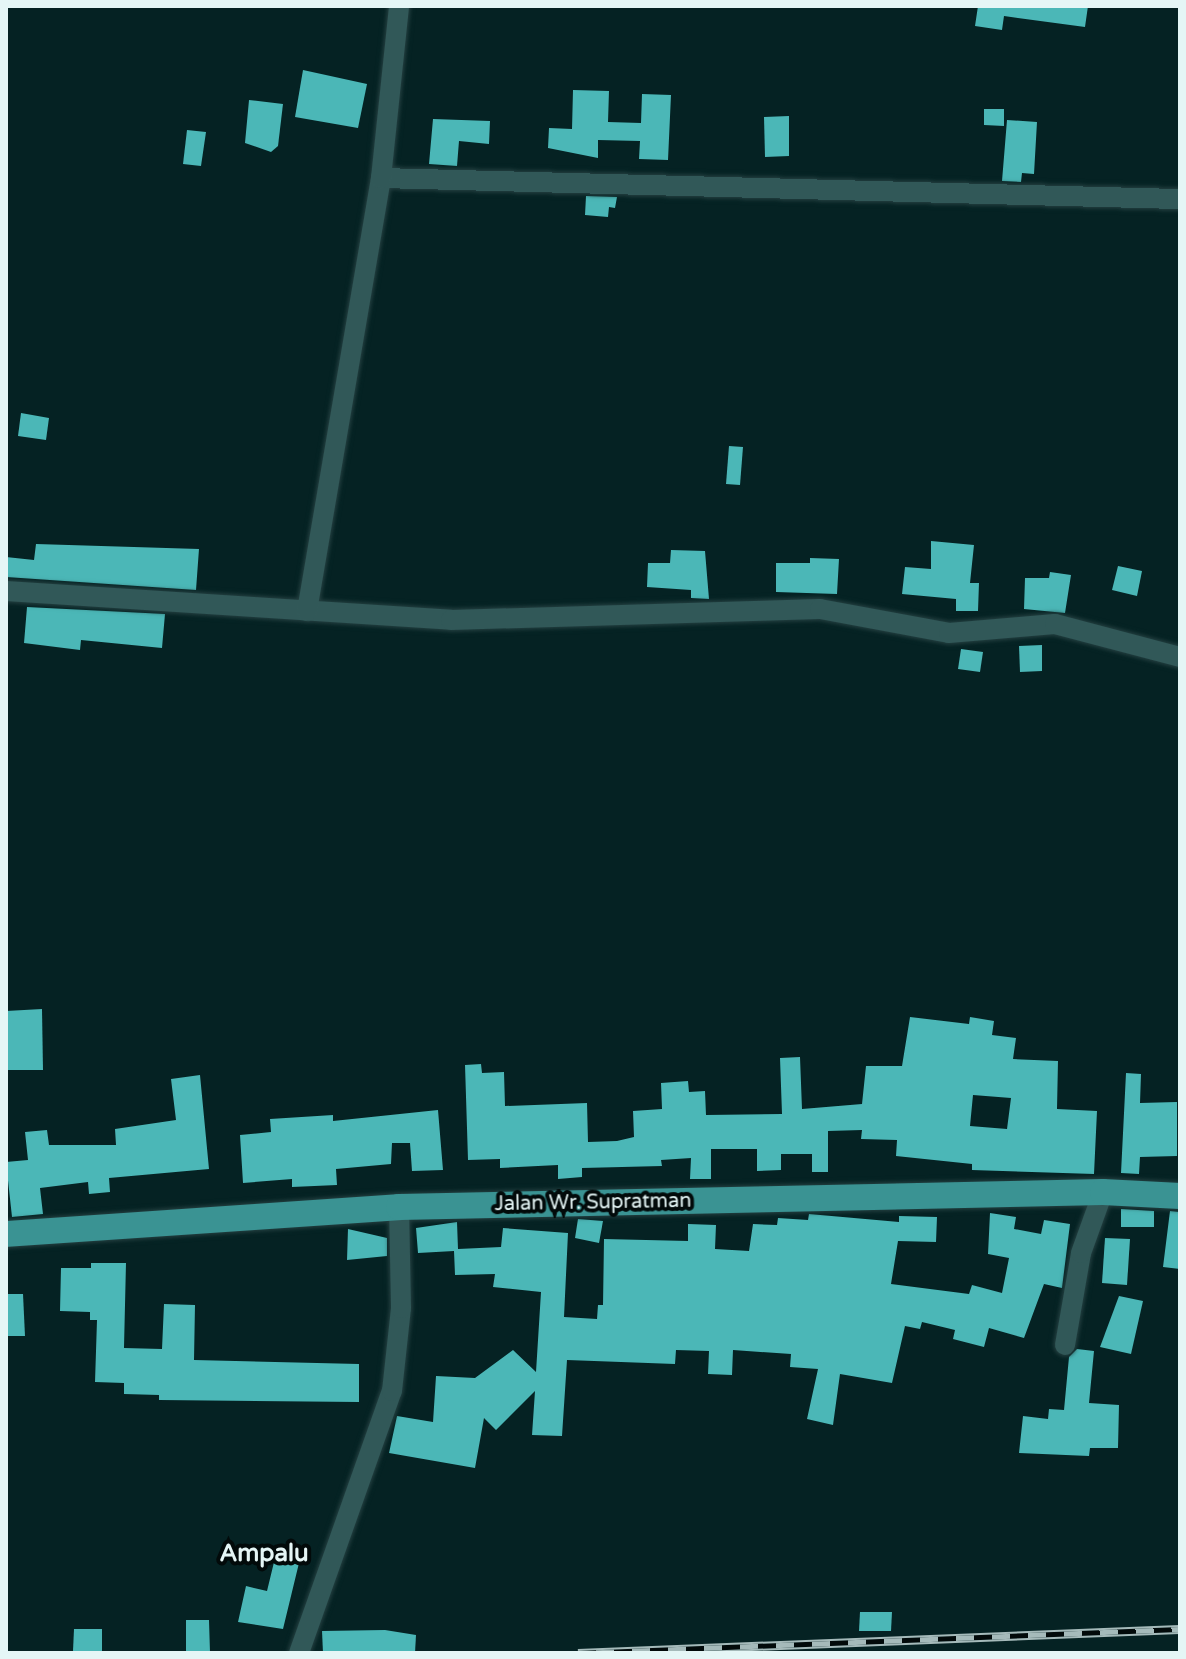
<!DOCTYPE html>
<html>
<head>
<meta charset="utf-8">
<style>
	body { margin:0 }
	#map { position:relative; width:1186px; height:1659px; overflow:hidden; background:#052223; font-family:"Varela Round",sans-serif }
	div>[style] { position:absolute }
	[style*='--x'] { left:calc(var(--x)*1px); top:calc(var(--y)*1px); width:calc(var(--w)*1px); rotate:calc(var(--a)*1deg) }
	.building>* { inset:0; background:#4bb7b7 }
	.roads { filter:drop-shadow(0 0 2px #244041) drop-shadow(0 0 2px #244041) }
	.minor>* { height:20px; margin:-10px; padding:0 10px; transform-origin:10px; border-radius:10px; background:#315858 }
	.major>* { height:26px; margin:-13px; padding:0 13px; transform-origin:13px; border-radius:13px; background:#3a9393 }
	.rail>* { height:9px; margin-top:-4.5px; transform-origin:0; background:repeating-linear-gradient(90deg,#020a0a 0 18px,#a5baba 0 36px); box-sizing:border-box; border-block:2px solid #a5baba }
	span { translate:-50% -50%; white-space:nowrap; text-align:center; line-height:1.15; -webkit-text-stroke:8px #020a0a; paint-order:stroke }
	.street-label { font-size:20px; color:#e5f6f6 }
	.quarter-label { font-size:24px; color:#e5f6f6; font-weight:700 }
	.frame { position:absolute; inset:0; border:8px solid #e5f6f6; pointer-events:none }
</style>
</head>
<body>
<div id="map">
	<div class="building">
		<div style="clip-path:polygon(978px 6px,1088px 6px,1085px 27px,1004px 16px,1002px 30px,975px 26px)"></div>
		<div style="clip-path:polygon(303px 70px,367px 84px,358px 128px,295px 117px)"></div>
		<div style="clip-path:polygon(573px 90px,609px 91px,608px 122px,641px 123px,642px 94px,671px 95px,668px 160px,639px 159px,640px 141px,598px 140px,598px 158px,548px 148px,549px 128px,572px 129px)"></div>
		<div style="clip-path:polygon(249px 100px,283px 104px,278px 146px,271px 152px,245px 143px)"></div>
		<div style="clip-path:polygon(984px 109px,1004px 109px,1004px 126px,984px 125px)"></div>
		<div style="clip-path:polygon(789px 116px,789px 156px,765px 157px,764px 117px)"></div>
		<div style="clip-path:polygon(433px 119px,490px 121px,489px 144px,459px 141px,457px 166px,429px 164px)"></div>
		<div style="clip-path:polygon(1007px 120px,1037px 122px,1034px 174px,1022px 173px,1021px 182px,1002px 181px)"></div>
		<div style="clip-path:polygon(187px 130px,206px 132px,201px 166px,183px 164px)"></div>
		<div style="clip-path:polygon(586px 196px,617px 197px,615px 208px,609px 207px,608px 217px,585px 215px)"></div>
		<div style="clip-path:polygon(21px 413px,49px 418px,46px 440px,18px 436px)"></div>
		<div style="clip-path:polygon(729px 446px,743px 447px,740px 485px,726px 484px)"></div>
		<div style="clip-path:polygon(931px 541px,974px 545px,970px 583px,979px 583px,978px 611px,956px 611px,956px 599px,902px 594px,905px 567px,931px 569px)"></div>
		<div style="clip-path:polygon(36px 544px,199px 549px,196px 590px,6px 577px,6px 557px,34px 560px)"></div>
		<div style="clip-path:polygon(671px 550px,705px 551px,709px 599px,691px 598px,691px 590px,647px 587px,648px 563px,670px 563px)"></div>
		<div style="clip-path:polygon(810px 558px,839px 559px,837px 594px,776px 592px,776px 563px,810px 563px)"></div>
		<div style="clip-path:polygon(1118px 566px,1142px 571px,1137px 596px,1112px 590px)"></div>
		<div style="clip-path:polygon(1050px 572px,1071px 575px,1065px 613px,1024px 609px,1025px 578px,1049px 578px)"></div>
		<div style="clip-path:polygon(27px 607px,165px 614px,162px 648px,81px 640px,80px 650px,24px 643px)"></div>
		<div style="clip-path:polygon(1042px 645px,1042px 671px,1020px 672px,1019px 646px)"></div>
		<div style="clip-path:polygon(961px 649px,983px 652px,980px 672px,958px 669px)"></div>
		<div style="clip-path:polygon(42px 1009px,43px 1070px,6px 1070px,6px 1011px)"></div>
		<div style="clip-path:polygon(evenodd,910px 1017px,969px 1024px,970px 1017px,994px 1021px,992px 1035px,1016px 1038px,1013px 1059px,1058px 1061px,1057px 1109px,1097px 1111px,1094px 1174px,972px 1170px,972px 1164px,896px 1156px,897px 1140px,861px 1139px,862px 1130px,828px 1131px,828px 1172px,812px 1172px,812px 1154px,781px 1154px,781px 1170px,757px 1171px,757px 1149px,711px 1149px,711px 1179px,690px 1179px,691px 1158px,661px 1160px,662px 1166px,582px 1168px,582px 1177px,558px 1179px,558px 1165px,500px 1168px,500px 1159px,468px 1160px,465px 1065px,481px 1064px,482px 1073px,504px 1072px,505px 1106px,587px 1103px,588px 1142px,617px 1141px,634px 1137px,633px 1111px,662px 1109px,661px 1083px,688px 1081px,689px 1092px,705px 1091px,706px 1115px,782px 1114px,780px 1058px,800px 1057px,802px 1109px,862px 1104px,866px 1066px,902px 1066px,910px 1017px,973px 1095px,1011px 1098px,1007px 1129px,970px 1126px,973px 1095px)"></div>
		<div style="clip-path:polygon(1126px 1073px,1141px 1074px,1140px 1103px,1177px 1102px,1177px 1156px,1140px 1157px,1139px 1174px,1121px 1173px)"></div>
		<div style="clip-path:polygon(200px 1075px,209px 1169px,109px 1178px,110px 1192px,89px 1194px,88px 1182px,40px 1188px,43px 1214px,12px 1217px,6px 1162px,28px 1160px,25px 1132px,47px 1130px,49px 1145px,116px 1145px,115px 1129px,176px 1120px,171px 1079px)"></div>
		<div style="clip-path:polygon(438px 1110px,443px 1170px,412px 1171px,410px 1143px,392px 1143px,391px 1164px,336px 1169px,337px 1185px,292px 1187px,292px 1179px,243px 1183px,240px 1135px,271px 1132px,270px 1119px,333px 1115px,333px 1121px)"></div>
		<div style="clip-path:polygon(1121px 1209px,1154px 1211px,1154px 1227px,1121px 1227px)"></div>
		<div style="clip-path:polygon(1170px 1211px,1180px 1212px,1180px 1269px,1163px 1267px)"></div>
		<div style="clip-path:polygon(990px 1213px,1016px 1217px,1014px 1229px,1041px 1234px,1044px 1220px,1070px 1224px,1062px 1288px,1044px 1284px,1024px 1338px,989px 1328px,984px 1347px,953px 1339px,955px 1330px,922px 1322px,920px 1329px,905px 1326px,892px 1383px,840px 1374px,833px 1425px,807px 1419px,818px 1369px,790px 1367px,791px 1354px,733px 1350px,732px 1375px,708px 1374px,709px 1351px,676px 1350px,675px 1364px,567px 1360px,562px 1436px,532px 1435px,535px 1391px,496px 1430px,484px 1418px,475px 1468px,389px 1453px,397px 1416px,433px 1422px,436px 1376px,475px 1378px,513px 1350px,536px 1372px,541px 1292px,493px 1287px,495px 1274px,455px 1275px,454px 1251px,418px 1253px,416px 1228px,457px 1222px,458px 1249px,501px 1247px,503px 1228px,568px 1233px,564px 1317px,597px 1319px,598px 1305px,603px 1305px,604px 1239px,688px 1241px,688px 1224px,716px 1225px,715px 1249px,749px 1251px,753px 1224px,777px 1225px,778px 1218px,808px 1220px,809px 1214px,899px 1222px,899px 1216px,937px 1217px,936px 1242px,898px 1241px,891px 1284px,969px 1294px,972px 1285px,1002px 1293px,1009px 1258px,988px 1254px)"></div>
		<div style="clip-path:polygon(578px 1219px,603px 1221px,599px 1243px,575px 1238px)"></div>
		<div style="clip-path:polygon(348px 1229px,387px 1238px,387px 1256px,347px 1260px)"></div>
		<div style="clip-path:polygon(1105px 1238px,1130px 1239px,1127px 1285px,1102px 1283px)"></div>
		<div style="clip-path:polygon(91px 1263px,126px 1263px,124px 1348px,162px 1349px,164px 1304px,195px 1305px,194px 1360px,359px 1364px,359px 1402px,159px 1400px,159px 1395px,124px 1394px,124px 1383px,95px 1382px,97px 1320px,90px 1320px,90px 1312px,60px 1311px,61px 1268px,91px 1268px)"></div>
		<div style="clip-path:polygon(6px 1294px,23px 1294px,25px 1336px,6px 1336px)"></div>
		<div style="clip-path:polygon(1119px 1296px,1143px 1301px,1131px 1354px,1100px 1347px)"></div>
		<div style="clip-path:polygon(1077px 1349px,1094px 1351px,1089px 1403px,1119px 1405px,1118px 1448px,1090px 1448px,1089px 1456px,1019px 1453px,1023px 1416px,1048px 1419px,1049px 1409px,1064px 1410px,1069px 1357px)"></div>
		<div style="clip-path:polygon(275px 1558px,299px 1563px,283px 1629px,238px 1622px,246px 1586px,267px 1591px)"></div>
		<div style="clip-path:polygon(860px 1612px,892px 1612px,891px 1631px,859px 1631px)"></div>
		<div style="clip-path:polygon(186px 1620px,209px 1620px,210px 1653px,186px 1653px)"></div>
		<div style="clip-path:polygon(74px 1629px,102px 1629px,102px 1652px,73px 1651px)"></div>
		<div style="clip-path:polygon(385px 1630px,416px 1635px,415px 1653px,323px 1653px,322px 1631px)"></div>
	</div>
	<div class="roads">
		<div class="minor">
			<div style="--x:381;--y:178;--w:799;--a:1.51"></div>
			<div style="--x:6;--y:591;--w:446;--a:3.7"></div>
			<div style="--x:451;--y:620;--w:369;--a:-1.7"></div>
			<div style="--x:820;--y:609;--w:131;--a:10.5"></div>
			<div style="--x:949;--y:633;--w:106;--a:-4.9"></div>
			<div style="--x:1055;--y:624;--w:129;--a:14.8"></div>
			<div style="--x:307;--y:611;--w:439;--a:-80.3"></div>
			<div style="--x:381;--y:178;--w:173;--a:-84"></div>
			<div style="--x:1065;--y:1345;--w:93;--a:-80.1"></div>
			<div style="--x:1081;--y:1253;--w:65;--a:-70.2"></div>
			<div style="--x:299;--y:1653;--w:278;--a:-70.5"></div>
			<div style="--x:392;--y:1391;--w:83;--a:-83.8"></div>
			<div style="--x:401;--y:1308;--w:101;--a:-91.1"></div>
		</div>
		<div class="major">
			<div style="--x:6;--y:1234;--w:394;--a:-3.9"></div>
			<div style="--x:399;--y:1207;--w:704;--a:-1.22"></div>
			<div style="--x:1103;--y:1192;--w:77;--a:3"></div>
		</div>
	</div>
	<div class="rail">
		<div style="--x:578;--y:1653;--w:602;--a:-2.28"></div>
	</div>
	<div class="street-label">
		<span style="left:593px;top:1203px;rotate:-1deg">Jalan Wr. Supratman</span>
	</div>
	<div class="quarter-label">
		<span style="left:264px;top:1554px">Ampalu</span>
	</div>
	<div class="frame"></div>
</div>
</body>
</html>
